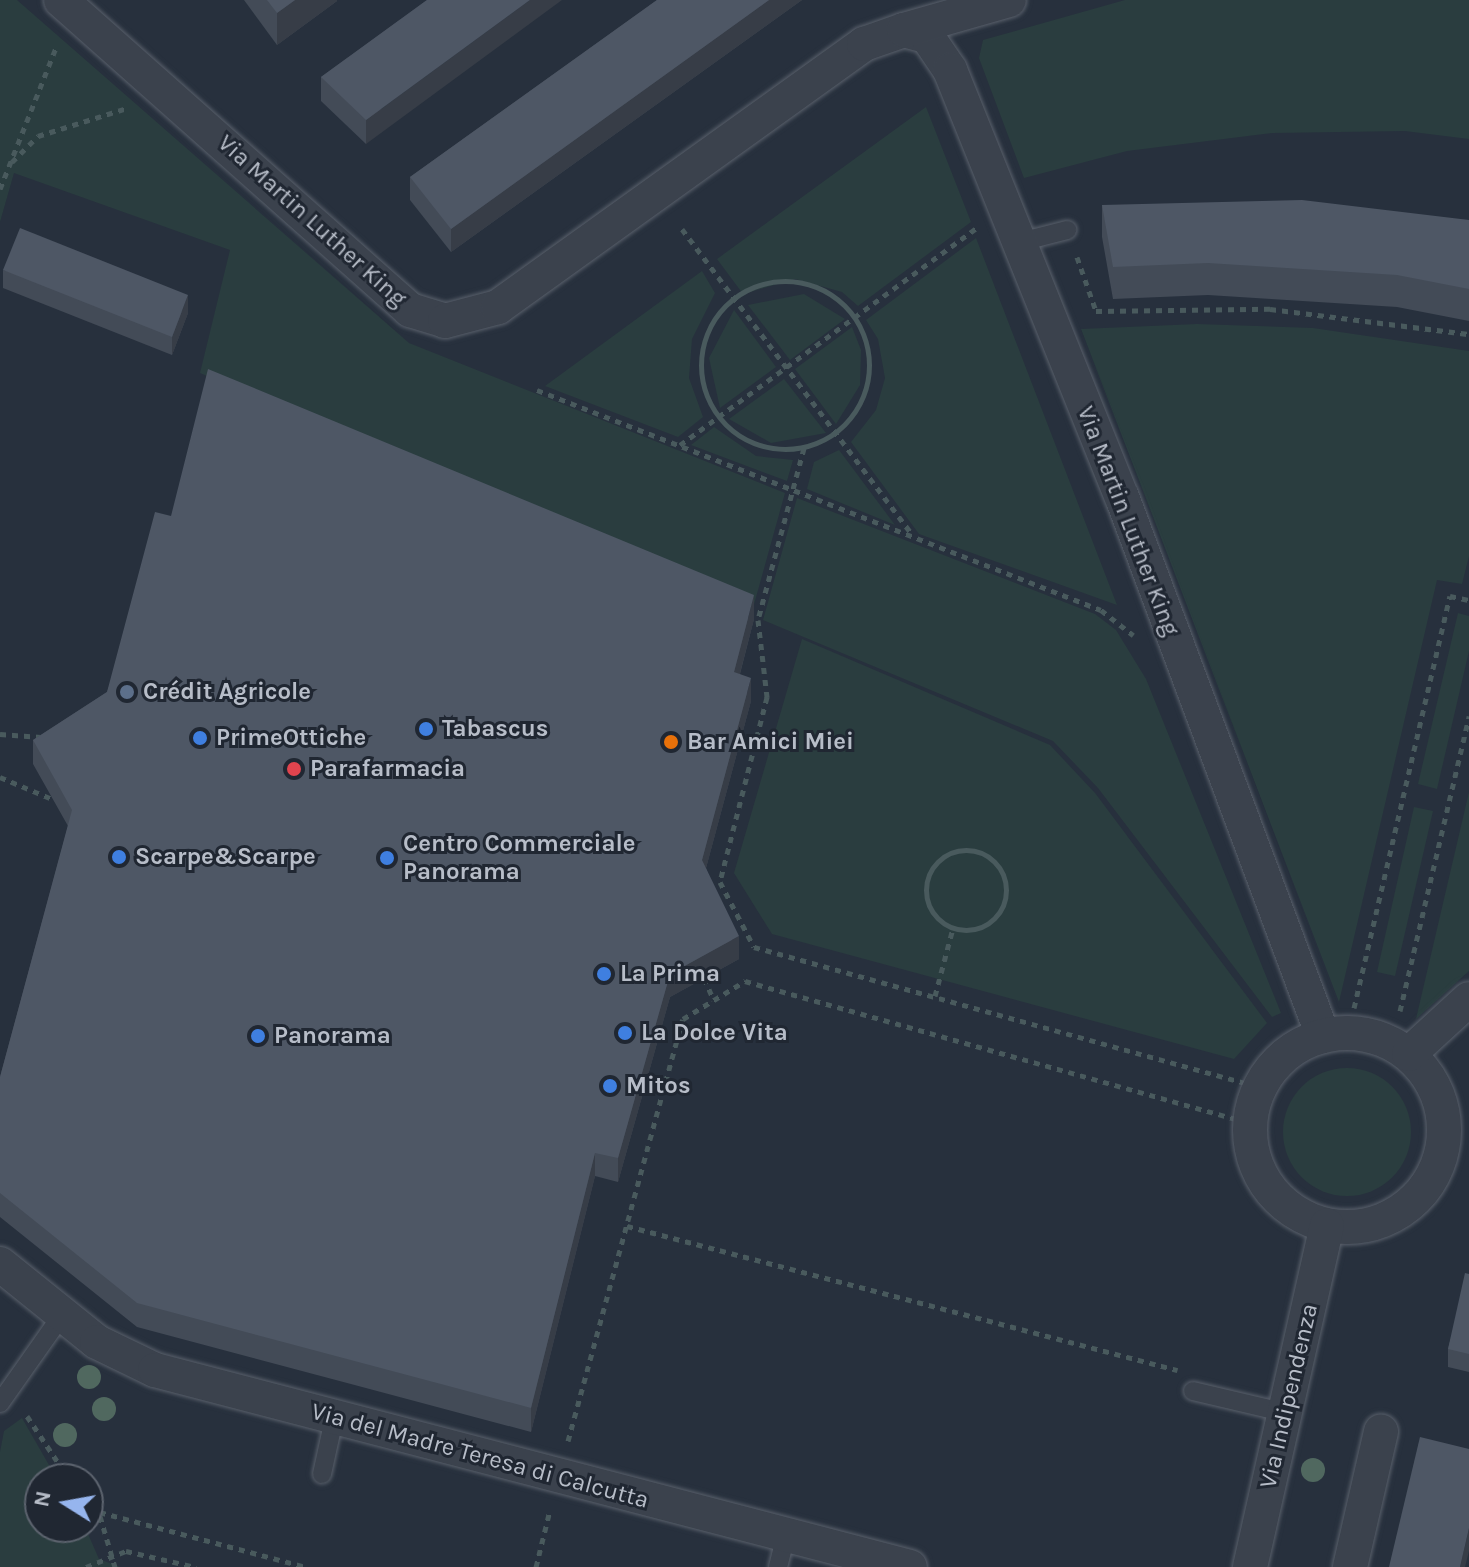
<!DOCTYPE html>
<html>
<head>
<meta charset="utf-8">
<style>
	body { margin:0 }
	#map { position:relative; width:1469px; height:1567px; overflow:hidden; background:#27303d; font-family:Karla,sans-serif }
	div>[style] { position:absolute }
	[style*='--x'] { left:calc(var(--x)*1px); top:calc(var(--y)*1px); width:calc(var(--w)*1px); rotate:calc(var(--a)*1deg) }
	.green>* { inset:0; background:#2a3d3f }
	.round { border-radius:50% }
	.path>* { height:5px; margin-top:-2.5px; transform-origin:0; background:repeating-linear-gradient(90deg,#495a5d 0 6px,transparent 0 12px) }
	.path>.ring { margin:-2.5px; padding:0; box-sizing:content-box; background:none; border:5px solid #495a5d; border-radius:50% }
	.roads { filter:drop-shadow(0 0 2px #59606b) drop-shadow(0 0 2px #59606b) }
	.service>* { height:18px; margin:-9px; padding:0 9px; transform-origin:9px; border-radius:9px; background:#3b424d }
	.minor>* { height:34px; margin:-17px; padding:0 17px; transform-origin:17px; border-radius:17px; background:#3b424d }
	.minor>.ring { margin:-17px; padding:0; box-sizing:content-box; background:none; border:34px solid #3b424d; border-radius:50% }
	.trees>* { width:24px; height:24px; margin:-12px; border-radius:50%; background:#50685f }
	.wall>* { inset:0; background:#434b57 }
	.shaded-wall>* { inset:0; background:#373d47 }
	.building>* { inset:0; background:#4e5765 }
	.dots>* { width:22px; height:22px; translate:-50% -50%; box-sizing:border-box; border:4px solid #202732; border-radius:50% }
	span { translate:-50% -50%; white-space:nowrap; text-align:center; line-height:1.15; -webkit-text-stroke:6px #202732; paint-order:stroke }
	.street-label { font-size:24px; color:#b7bdc8 }
	.poi-label { font-size:24px; color:#b7bdc8; font-weight:700 }
	.left { translate:0 -50%; text-align:left }
	.north { position:absolute; left:24px; top:1463px; width:80px; height:80px; box-sizing:border-box; background:#202732; border:2px solid #5c636e; border-radius:50%; rotate:281deg; font-size:22px; font-weight:700; line-height:32px; text-align:center; color:#b7bdc8 }
	.north::after { content:''; display:block; margin:auto; width:28px; height:36px; background:#96b5ee; clip-path:polygon(50% 0,100% 100%,50% 72%,0 100%) }
</style>
</head>
<body>
<div id="map">
	<div class="green">
		<div style="clip-path:polygon(0 0,17px 0,409px 343px,785px 493px,753px 608px,200px 373px,230px 250px,14px 173px,0 222px)"></div>
		<div style="clip-path:polygon(1125px 0,1469px 0,1469px 139px,1405px 131px,1273px 133px,1127px 151px,1024px 178px,979px 58px,983px 40px)"></div>
		<div style="clip-path:polygon(926px 107px,971px 222px,858px 306px,842px 292px,795px 279px,743px 294px,717px 259px)"></div>
		<div style="clip-path:polygon(976px 238px,1117px 605px,919px 534px,851px 442px,876px 410px,885px 378px,878px 339px,866px 320px)"></div>
		<div style="clip-path:polygon(702px 271px,715px 293px,692px 339px,689px 378px,703px 417px,678px 437px,545px 386px)"></div>
		<div style="clip-path:polygon(804px 294px,845px 319px,790px 360px,748px 305px)"></div>
		<div style="clip-path:polygon(734px 310px,776px 367px,720px 408px,709px 358px)"></div>
		<div style="clip-path:polygon(1197px 324px,1313px 328px,1469px 351px,1469px 556px,1462px 584px,1437px 580px,1339px 1002px,1081px 329px)"></div>
		<div style="clip-path:polygon(852px 327px,861px 350px,860px 385px,836px 424px,795px 369px)"></div>
		<div style="clip-path:polygon(784px 379px,826px 433px,771px 443px,729px 419px)"></div>
		<div style="clip-path:polygon(714px 427px,756px 456px,793px 460px,787px 481px,691px 445px)"></div>
		<div style="clip-path:polygon(839px 450px,895px 525px,807px 489px,814px 462px)"></div>
		<div style="clip-path:polygon(797px 498px,1095px 614px,1116px 630px,1146px 679px,1281px 1013px,1272px 1017px,1098px 788px,1053px 741px,763px 620px)"></div>
		<div style="clip-path:polygon(1458px 613px,1469px 616px,1469px 651px,1437px 789px,1418px 784px)"></div>
		<div style="clip-path:polygon(802px 639px,1050px 745px,1095px 793px,1267px 1023px,1234px 1059px,772px 934px,734px 873px)"></div>
		<div style="clip-path:polygon(1469px 792px,1469px 971px,1416px 1019px)"></div>
		<div style="clip-path:polygon(1414px 807px,1433px 811px,1395px 976px,1377px 972px)"></div>
		<div class="round" style="left:1283px;top:1068px;width:128px;height:128px"></div>
		<div style="clip-path:polygon(22px 1418px,57px 1479px,40px 1479px,40px 1527px,85px 1527px,99px 1559px,120px 1567px,0 1567px,0 1452px,4px 1431px)"></div>
	</div>
	<div class="path">
		<div style="--x:12;--y:162;--w:37;--a:-45"></div>
		<div style="--x:38;--y:136;--w:93;--a:-17.5"></div>
		<div style="--x:0;--y:189;--w:155;--a:-68.4"></div>
		<div style="--x:682;--y:229;--w:383;--a:53"></div>
		<div style="--x:1077;--y:257;--w:57;--a:70.6"></div>
		<div style="--x:1096;--y:311;--w:174;--a:-0.7"></div>
		<div style="--x:1270;--y:309;--w:201;--a:7.2"></div>
		<div class="ring" style="left:701px;top:281px;width:163px;height:163px"></div>
		<div style="--x:537;--y:390;--w:605;--a:21.31"></div>
		<div style="--x:1101;--y:610;--w:41;--a:38"></div>
		<div style="--x:680;--y:445;--w:367;--a:-36.2"></div>
		<div style="--x:804;--y:448;--w:178;--a:105"></div>
		<div style="--x:758;--y:620;--w:78;--a:83.3"></div>
		<div style="--x:767;--y:697;--w:191;--a:104.3"></div>
		<div style="--x:720;--y:882;--w:73;--a:62.4"></div>
		<div style="--x:754;--y:947;--w:525;--a:15.47"></div>
		<div style="--x:0;--y:734;--w:41;--a:4.2"></div>
		<div style="--x:0;--y:777;--w:56;--a:22.9"></div>
		<div class="ring" style="left:926px;top:850px;width:75px;height:75px"></div>
		<div style="--x:704;--y:978;--w:24;--a:66"></div>
		<div style="--x:935;--y:996;--w:70;--a:-75.2"></div>
		<div style="--x:1354;--y:1008;--w:423;--a:-76.9"></div>
		<div style="--x:1450;--y:596;--w:19;--a:12"></div>
		<div style="--x:1400;--y:1011;--w:303;--a:-76.8"></div>
		<div style="--x:627;--y:1226;--w:569;--a:14.67"></div>
		<div style="--x:27;--y:1416;--w:76;--a:56.3"></div>
		<div style="--x:568;--y:1441;--w:437;--a:-74.8"></div>
		<div style="--x:683;--y:1019;--w:73;--a:-31.5"></div>
		<div style="--x:745;--y:981;--w:525;--a:15.71"></div>
		<div style="--x:88;--y:1509;--w:226;--a:14.9"></div>
		<div style="--x:100;--y:1516;--w:53;--a:73.6"></div>
		<div style="--x:86;--y:1567;--w:43;--a:-21.8"></div>
		<div style="--x:126;--y:1551;--w:72;--a:12.9"></div>
		<div style="--x:536;--y:1567;--w:59;--a:-76.2"></div>
	</div>
	<div class="roads">
		<div class="service">
			<div style="--x:1016;--y:243;--w:53;--a:-14.3"></div>
			<div style="--x:1193;--y:1391;--w:97;--a:13.2"></div>
			<div style="--x:0;--y:1403;--w:108;--a:-54.8"></div>
			<div style="--x:322;--y:1474;--w:56;--a:-77.7"></div>
			<div style="--x:778;--y:1567;--w:32;--a:-76"></div>
		</div>
		<div class="minor">
			<div style="--x:61;--y:0;--w:467;--a:41.6"></div>
			<div style="--x:410;--y:310;--w:37;--a:17"></div>
			<div style="--x:445;--y:321;--w:55;--a:-14.8"></div>
			<div style="--x:498;--y:307;--w:451;--a:-35.7"></div>
			<div style="--x:864;--y:44;--w:42;--a:-19.3"></div>
			<div style="--x:904;--y:30;--w:24;--a:15"></div>
			<div style="--x:927;--y:36;--w:41;--a:55.9"></div>
			<div style="--x:950;--y:70;--w:460;--a:68.1"></div>
			<div style="--x:1122;--y:497;--w:575;--a:69.55"></div>
			<div style="--x:904;--y:30;--w:109;--a:-15.9"></div>
			<div class="ring" style="left:1250px;top:1033px;width:160px;height:160px"></div>
			<div style="--x:1409;--y:1054;--w:81;--a:-42.5"></div>
			<div style="--x:0;--y:1264;--w:124;--a:38.8"></div>
			<div style="--x:97;--y:1342;--w:64;--a:25.8"></div>
			<div style="--x:155;--y:1370;--w:780;--a:14.62"></div>
			<div style="--x:1250;--y:1567;--w:350;--a:-77.3"></div>
			<div style="--x:1350;--y:1567;--w:139;--a:-77.1"></div>
		</div>
	</div>
	<div class="trees">
		<div style="left:89px;top:1377px"></div>
		<div style="left:104px;top:1409px"></div>
		<div style="left:65px;top:1435px"></div>
		<div style="left:1313px;top:1470px"></div>
	</div>
	<div class="wall">
		<div style="clip-path:polygon(244px 0,337px 0,337px 1px,277px 45px)"></div>
		<div style="clip-path:polygon(427px 0,366px 144px,321px 101px,321px 77px)"></div>
		<div style="clip-path:polygon(657px 0,802px 0,451px 252px,410px 200px,410px 177px)"></div>
		<div style="clip-path:polygon(1102px 205px,1469px 220px,1469px 321px,1397px 307px,1208px 295px,1113px 299px,1102px 237px)"></div>
		<div style="clip-path:polygon(3px 270px,188px 313px,172px 355px,3px 288px)"></div>
		<div style="clip-path:polygon(171px 516px,754px 619px,740px 674px,751px 701px,706px 868px,739px 959px,670px 997px,618px 1182px,595px 1176px,531px 1432px,137px 1327px,0 1217px,0 1077px,68px 826px,33px 764px,33px 740px,107px 692px)"></div>
		<div style="clip-path:polygon(1469px 1274px,1469px 1372px,1448px 1367px,1448px 1349px)"></div>
	</div>
	<div class="shaded-wall">
		<div style="clip-path:polygon(295px 0,337px 0,337px 1px,277px 45px,277px 13px)"></div>
		<div style="clip-path:polygon(530px 0,562px 0,366px 144px,366px 120px)"></div>
		<div style="clip-path:polygon(769px 0,802px 0,451px 252px,451px 229px)"></div>
		<div style="clip-path:polygon(188px 295px,188px 313px,172px 355px,172px 337px)"></div>
		<div style="clip-path:polygon(754px 595px,754px 619px,734px 696px,734px 672px)"></div>
		<div style="clip-path:polygon(751px 678px,751px 701px,702px 883px,702px 860px)"></div>
		<div style="clip-path:polygon(739px 936px,739px 959px,670px 997px,618px 1182px,618px 1158px,670px 974px)"></div>
		<div style="clip-path:polygon(595px 1153px,595px 1176px,531px 1432px,531px 1408px)"></div>
		<div style="clip-path:polygon(1469px 1528px,1469px 1551px,1465px 1567px,1460px 1567px)"></div>
	</div>
	<div class="building">
		<div style="clip-path:polygon(267px 0,295px 0,277px 13px)"></div>
		<div style="clip-path:polygon(427px 0,530px 0,366px 120px,321px 77px)"></div>
		<div style="clip-path:polygon(657px 0,769px 0,451px 229px,410px 177px)"></div>
		<div style="clip-path:polygon(1302px 200px,1469px 220px,1469px 289px,1397px 275px,1208px 263px,1113px 267px,1102px 205px)"></div>
		<div style="clip-path:polygon(20px 228px,188px 295px,172px 337px,3px 270px)"></div>
		<div style="clip-path:polygon(208px 369px,754px 595px,734px 672px,751px 678px,702px 860px,739px 936px,670px 974px,618px 1158px,595px 1153px,531px 1408px,137px 1303px,0 1193px,0 1077px,72px 810px,33px 740px,107px 692px,155px 512px,171px 516px)"></div>
		<div style="clip-path:polygon(1465px 1273px,1469px 1274px,1469px 1354px,1448px 1349px)"></div>
		<div style="clip-path:polygon(1420px 1437px,1469px 1449px,1469px 1528px,1460px 1567px,1389px 1567px)"></div>
	</div>
	<div class="dots">
		<div style="left:127px;top:692px;background:#5c6f8a"></div>
		<div style="left:426px;top:729px;background:#3f7fe0"></div>
		<div style="left:200px;top:738px;background:#3f7fe0"></div>
		<div style="left:671px;top:742px;background:#e8710a"></div>
		<div style="left:294px;top:769px;background:#e0444e"></div>
		<div style="left:119px;top:857px;background:#3f7fe0"></div>
		<div style="left:387px;top:858px;background:#3f7fe0"></div>
		<div style="left:604px;top:974px;background:#3f7fe0"></div>
		<div style="left:625px;top:1033px;background:#3f7fe0"></div>
		<div style="left:258px;top:1036px;background:#3f7fe0"></div>
		<div style="left:610px;top:1086px;background:#3f7fe0"></div>
	</div>
	<div class="street-label">
		<span style="left:312px;top:221px;rotate:42deg">Via Martin Luther King</span>
		<span style="left:1128px;top:521px;rotate:69deg">Via Martin Luther King</span>
		<span style="left:1289px;top:1396px;rotate:-77deg">Via Indipendenza</span>
		<span style="left:480px;top:1456px;rotate:15deg">Via del Madre Teresa di Calcutta</span>
	</div>
	<div class="poi-label">
		<span class="left" style="left:143px;top:692px">Crédit Agricole</span>
		<span class="left" style="left:442px;top:729px">Tabascus</span>
		<span class="left" style="left:216px;top:738px">PrimeOttiche</span>
		<span class="left" style="left:687px;top:742px">Bar Amici Miei</span>
		<span class="left" style="left:310px;top:769px">Parafarmacia</span>
		<span class="left" style="left:403px;top:858px">Centro Commerciale<br>Panorama</span>
		<span class="left" style="left:135px;top:857px">Scarpe&amp;Scarpe</span>
		<span class="left" style="left:620px;top:974px">La Prima</span>
		<span class="left" style="left:641px;top:1033px">La Dolce Vita</span>
		<span class="left" style="left:274px;top:1036px">Panorama</span>
		<span class="left" style="left:626px;top:1086px">Mitos</span>
	</div>
	<div class="north">N</div>
</div>
</body>
</html>
